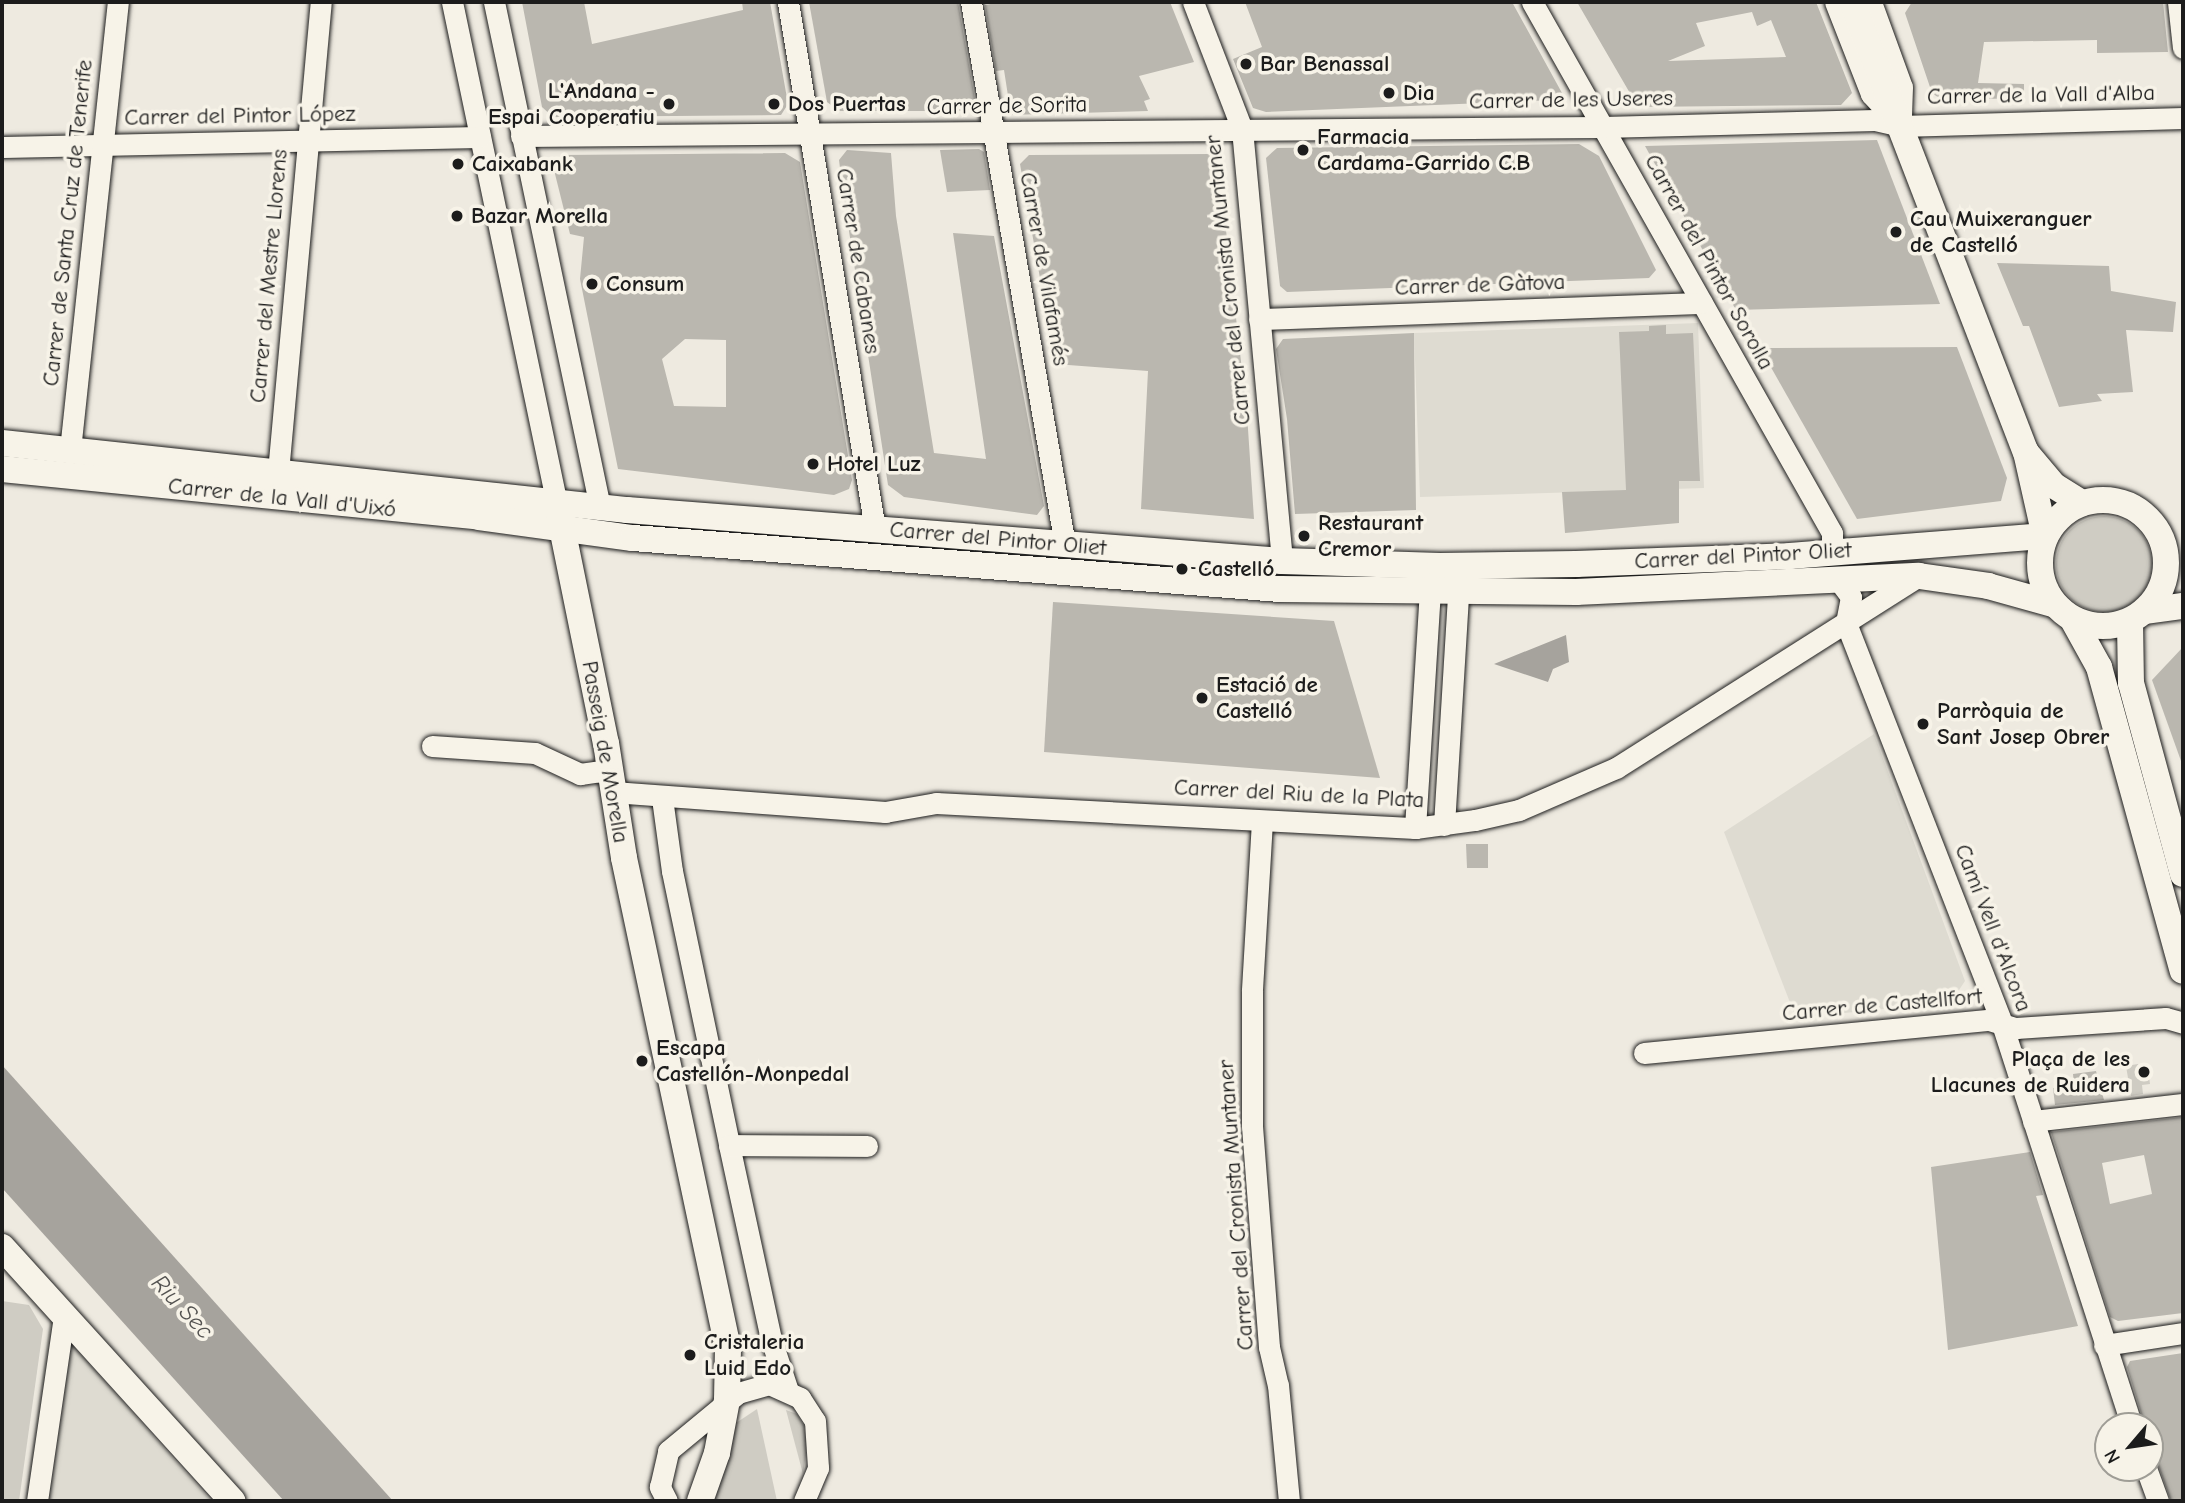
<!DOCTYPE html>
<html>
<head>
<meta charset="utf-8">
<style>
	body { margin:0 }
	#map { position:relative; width:2185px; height:1503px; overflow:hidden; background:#eeeae0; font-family:"Comic Neue",sans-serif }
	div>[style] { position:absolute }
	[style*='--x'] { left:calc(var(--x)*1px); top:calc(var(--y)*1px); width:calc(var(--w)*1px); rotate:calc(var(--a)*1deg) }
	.built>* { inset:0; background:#dedbd1 }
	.green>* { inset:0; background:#cfccc3 }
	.round { border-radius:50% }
	.water>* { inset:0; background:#a6a39d }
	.building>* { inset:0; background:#bab7af }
	.roads { filter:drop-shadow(0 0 2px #1c1c1c) drop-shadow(0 0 2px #1c1c1c) }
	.minor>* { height:21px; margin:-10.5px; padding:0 10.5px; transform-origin:10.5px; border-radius:10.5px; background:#f7f3e8 }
	.major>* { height:26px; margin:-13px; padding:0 13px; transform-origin:13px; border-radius:13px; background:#f7f3e8 }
	.major>.ring { margin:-13px; padding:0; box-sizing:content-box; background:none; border:26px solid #f7f3e8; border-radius:50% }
	.dots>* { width:19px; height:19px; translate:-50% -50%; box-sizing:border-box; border:4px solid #f7f3e8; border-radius:50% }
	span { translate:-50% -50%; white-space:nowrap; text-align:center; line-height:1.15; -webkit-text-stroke:7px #f7f3e8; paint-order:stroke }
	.poi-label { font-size:23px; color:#1c1c1c; font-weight:700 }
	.left { translate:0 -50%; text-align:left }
	.right { translate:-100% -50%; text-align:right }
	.street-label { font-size:23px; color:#1c1c1c }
	.water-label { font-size:24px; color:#535250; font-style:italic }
	.frame { position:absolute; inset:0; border:4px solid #1c1c1c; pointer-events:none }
	.north { position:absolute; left:2094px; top:1412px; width:70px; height:70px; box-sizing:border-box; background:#f7f3e8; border:2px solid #9f9d96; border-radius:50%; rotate:241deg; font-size:19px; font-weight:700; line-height:28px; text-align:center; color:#1c1c1c }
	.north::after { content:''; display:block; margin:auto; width:24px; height:32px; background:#1c1c1c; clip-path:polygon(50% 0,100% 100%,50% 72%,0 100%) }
</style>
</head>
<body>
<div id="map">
	<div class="built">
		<div style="clip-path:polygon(1698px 323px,1704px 488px,1420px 497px,1414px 333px)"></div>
		<div style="clip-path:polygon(1874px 734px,1965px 981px,1951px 1002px,1796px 1018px,1724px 832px)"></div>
		<div style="clip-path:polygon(50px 1320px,211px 1501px,25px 1501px)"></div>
	</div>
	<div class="green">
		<div class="round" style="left:2056px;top:516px;width:96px;height:96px"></div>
		<div style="clip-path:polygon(2138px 1064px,2140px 1070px,2148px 1069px,2150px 1084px,2142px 1085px,2143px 1094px,2131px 1096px,2126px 1066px)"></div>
		<div style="clip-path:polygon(2px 1301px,29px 1305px,43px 1329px,19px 1501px,2px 1501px)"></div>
		<div style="clip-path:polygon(757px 1409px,777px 1501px,712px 1501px,736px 1423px)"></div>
		<div style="clip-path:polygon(786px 1410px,797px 1414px,804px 1426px,807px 1447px,803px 1474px)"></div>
	</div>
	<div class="water">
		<div style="clip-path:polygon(1566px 635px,1569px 662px,1553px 669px,1548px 682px,1494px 664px)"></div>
		<div style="clip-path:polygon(2px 1065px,393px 1501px,284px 1501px,2px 1188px)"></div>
	</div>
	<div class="building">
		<div style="clip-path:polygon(522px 2px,584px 2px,592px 44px,743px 10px,742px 2px,770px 2px,788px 104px,781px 115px,553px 117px,542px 107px)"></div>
		<div style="clip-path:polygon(809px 2px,958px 2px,976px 105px,967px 111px,839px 111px,827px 102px)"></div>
		<div style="clip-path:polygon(1002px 2px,1170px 2px,1194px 62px,1139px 76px,1150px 99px,1144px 101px,1148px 111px,1011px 115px,1004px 70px,996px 71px,985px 5px)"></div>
		<div style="clip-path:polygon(1245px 2px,1512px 2px,1562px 93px,1556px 100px,1266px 112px,1253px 108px,1233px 59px,1262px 47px)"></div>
		<div style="clip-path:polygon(evenodd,1577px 2px,1816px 2px,1852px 93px,1841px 105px,1638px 107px,1577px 2px,1752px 12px,1757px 26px,1771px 20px,1786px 57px,1668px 61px,1705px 46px,1696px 23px,1752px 12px)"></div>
		<div style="clip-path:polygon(1912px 2px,2163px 2px,2168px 52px,2097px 53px,2097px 40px,1984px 42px,1978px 83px,2024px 84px,2024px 98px,1942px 100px,1932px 93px,1905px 13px)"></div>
		<div style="clip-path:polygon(1877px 140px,1940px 304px,1736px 310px,1645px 146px)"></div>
		<div style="clip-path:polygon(1579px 144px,1599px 156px,1656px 270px,1649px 278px,1287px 292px,1280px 286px,1266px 158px,1277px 148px)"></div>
		<div style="clip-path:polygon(979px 149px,984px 152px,990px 190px,947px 192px,940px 150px)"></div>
		<div style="clip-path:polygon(847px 150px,891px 153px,896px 216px,934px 453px,986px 459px,953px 233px,994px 236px,1044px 506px,1037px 515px,904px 497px,888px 485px,843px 192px,839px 160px)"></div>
		<div style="clip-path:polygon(evenodd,785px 153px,800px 162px,852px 480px,849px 489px,834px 495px,618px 469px,580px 279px,584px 237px,570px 234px,553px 166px,563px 155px,785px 153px,685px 339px,726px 340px,726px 407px,674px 406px,662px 359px,685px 339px)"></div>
		<div style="clip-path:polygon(1211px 154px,1218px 160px,1247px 414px,1254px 519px,1141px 509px,1148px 371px,1055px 364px,1020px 164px,1029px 155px)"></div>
		<div style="clip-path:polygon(1997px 263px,2109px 266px,2111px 291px,2176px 302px,2173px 332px,2126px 330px,2133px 392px,2097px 394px,2102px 401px,2059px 407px,2029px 326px,2023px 326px)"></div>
		<div style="clip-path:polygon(1666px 325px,1666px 334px,1693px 333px,1700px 481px,1679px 481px,1679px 523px,1565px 533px,1562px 492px,1626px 490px,1619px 332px,1649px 331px,1649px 326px)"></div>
		<div style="clip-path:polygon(1414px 333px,1416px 510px,1295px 514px,1287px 419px,1276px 349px,1283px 339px)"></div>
		<div style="clip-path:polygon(1957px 347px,2007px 478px,2001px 501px,1857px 519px,1760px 348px)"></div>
		<div style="clip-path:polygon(1053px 602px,1334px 621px,1380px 778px,1044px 752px)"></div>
		<div style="clip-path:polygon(2183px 647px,2183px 761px,2181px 761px,2152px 680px)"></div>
		<div style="clip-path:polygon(1466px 844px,1488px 844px,1488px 868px,1467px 868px)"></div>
		<div style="clip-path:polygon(2096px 1071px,2104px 1100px,2055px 1105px,2053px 1088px,2074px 1085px,2073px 1074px)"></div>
		<div style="clip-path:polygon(evenodd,2183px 1117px,2183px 1313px,2118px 1321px,2110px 1317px,2051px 1132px,2183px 1117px,2144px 1155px,2152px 1194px,2110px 1204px,2102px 1163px,2144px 1155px)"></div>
		<div style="clip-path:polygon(2030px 1152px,2043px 1195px,2036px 1196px,2078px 1326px,1948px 1350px,1931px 1167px)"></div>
		<div style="clip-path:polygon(2183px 1353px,2183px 1501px,2171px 1501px,2150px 1442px,2150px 1426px,2145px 1426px,2127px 1367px,2130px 1361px)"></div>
	</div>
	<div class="roads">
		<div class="minor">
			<div style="--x:452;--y:2;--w:509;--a:78.2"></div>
			<div style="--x:494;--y:2;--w:516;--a:78.15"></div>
			<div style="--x:788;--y:2;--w:534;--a:80.63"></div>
			<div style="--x:971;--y:2;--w:551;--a:80.18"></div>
			<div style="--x:1193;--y:2;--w:136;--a:68.9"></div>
			<div style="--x:1242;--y:129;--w:434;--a:84.7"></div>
			<div style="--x:1532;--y:2;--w:610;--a:60.53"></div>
			<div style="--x:1832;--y:533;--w:18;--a:90"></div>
			<div style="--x:1835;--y:2;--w:99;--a:68.6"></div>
			<div style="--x:1871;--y:94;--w:34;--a:47"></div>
			<div style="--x:1871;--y:2;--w:90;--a:70"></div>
			<div style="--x:1902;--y:87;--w:33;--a:92"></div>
			<div style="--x:2178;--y:2;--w:46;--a:83.8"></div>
			<div style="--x:521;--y:136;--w:1082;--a:-0.48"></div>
			<div style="--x:1603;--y:127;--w:272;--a:-1.5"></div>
			<div style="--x:1875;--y:120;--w:26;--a:13"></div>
			<div style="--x:1900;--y:126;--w:283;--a:-1.6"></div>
			<div style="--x:2;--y:147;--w:478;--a:-1.2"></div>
			<div style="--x:1259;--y:319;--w:443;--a:-2.1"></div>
			<div style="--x:70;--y:450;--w:451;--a:-83.9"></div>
			<div style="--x:278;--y:472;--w:472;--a:-84.8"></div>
			<div style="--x:1836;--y:577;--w:25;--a:53"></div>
			<div style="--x:1851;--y:597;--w:26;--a:101"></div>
			<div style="--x:1846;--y:623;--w:430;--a:68.7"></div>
			<div style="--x:2002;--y:1024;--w:422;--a:72.1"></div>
			<div style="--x:432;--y:746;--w:103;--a:3.9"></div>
			<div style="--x:535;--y:753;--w:50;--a:25"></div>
			<div style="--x:580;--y:774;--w:29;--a:-8"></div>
			<div style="--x:613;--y:792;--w:273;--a:4.2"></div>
			<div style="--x:885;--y:812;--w:52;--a:-10"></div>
			<div style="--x:936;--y:803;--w:480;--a:3"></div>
			<div style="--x:1415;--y:828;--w:61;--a:-7.6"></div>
			<div style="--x:1475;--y:820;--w:45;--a:-12.8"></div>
			<div style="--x:1519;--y:810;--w:106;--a:-23.4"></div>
			<div style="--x:1616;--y:768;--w:359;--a:-32.4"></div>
			<div style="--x:662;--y:798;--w:74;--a:82.2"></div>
			<div style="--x:672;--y:871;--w:280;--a:78.2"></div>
			<div style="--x:729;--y:1145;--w:198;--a:77.8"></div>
			<div style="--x:771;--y:1339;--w:55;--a:71.9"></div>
			<div style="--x:1262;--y:821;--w:170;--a:93.4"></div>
			<div style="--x:1252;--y:991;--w:135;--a:90"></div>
			<div style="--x:1252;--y:1126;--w:222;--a:85.6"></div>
			<div style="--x:1269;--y:1347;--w:39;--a:77"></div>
			<div style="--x:1278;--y:1385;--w:117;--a:84.6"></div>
			<div style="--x:1444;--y:825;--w:232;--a:-86.5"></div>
			<div style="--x:1458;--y:593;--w:18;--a:-124"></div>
			<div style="--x:1415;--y:828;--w:236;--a:-86.4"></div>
			<div style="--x:1430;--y:592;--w:17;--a:-69"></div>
			<div style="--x:1644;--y:1053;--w:347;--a:-5.5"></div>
			<div style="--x:1989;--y:1020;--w:28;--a:17"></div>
			<div style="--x:2016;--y:1028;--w:150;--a:-3.8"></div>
			<div style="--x:2166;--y:1018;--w:18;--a:16"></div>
			<div style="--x:2033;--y:1121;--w:151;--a:-6.5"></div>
			<div style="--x:729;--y:1145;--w:138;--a:0.4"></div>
			<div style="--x:2104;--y:1345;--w:80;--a:-8.6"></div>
			<div style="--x:2146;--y:1468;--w:35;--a:70"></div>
			<div style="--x:37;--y:1501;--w:187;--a:-81.7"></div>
			<div style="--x:667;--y:1501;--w:16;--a:-117"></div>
			<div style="--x:660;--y:1487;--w:37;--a:-77"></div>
			<div style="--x:668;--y:1451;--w:91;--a:-39.6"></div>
			<div style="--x:738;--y:1393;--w:32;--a:-16"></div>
			<div style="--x:769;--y:1384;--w:34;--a:24"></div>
			<div style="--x:800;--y:1398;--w:27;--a:57"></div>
			<div style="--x:815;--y:1421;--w:47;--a:86.3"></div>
			<div style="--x:818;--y:1468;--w:36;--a:113"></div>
		</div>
		<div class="major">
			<div style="--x:1852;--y:2;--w:482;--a:68.9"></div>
			<div style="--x:2026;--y:452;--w:86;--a:77.3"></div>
			<div style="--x:2;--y:443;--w:629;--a:6.12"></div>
			<div style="--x:627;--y:510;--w:657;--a:4.45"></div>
			<div style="--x:1282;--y:561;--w:158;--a:1.8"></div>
			<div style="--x:1440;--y:566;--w:136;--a:-0.8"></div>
			<div style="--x:1576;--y:564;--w:214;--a:-2.1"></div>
			<div style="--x:1790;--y:556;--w:256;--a:-4.5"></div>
			<div style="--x:2029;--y:456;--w:38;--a:50"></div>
			<div style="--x:2053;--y:485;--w:34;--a:32"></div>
			<div style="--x:2;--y:469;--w:479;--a:5.7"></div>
			<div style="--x:479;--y:517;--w:155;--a:7.8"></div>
			<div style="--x:633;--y:538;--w:649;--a:4.51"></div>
			<div style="--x:1280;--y:589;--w:296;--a:0.6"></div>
			<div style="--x:1576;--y:592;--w:343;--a:-2.7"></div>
			<div style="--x:1919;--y:576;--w:70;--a:8.2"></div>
			<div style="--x:1988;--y:586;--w:67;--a:15.5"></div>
			<div class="ring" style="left:2040px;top:500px;width:100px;height:100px"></div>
			<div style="--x:559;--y:513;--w:235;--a:78.5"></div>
			<div style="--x:606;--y:743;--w:116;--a:81.1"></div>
			<div style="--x:624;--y:858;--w:501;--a:78.02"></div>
			<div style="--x:728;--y:1348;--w:52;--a:91.1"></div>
			<div style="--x:727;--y:1400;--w:54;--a:100.7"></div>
			<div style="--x:717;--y:1453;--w:51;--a:109.5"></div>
			<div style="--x:2146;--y:611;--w:37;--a:-8"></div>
			<div style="--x:2073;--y:620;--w:54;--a:61"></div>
			<div style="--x:2099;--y:667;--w:315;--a:74.6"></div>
			<div style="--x:2130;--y:622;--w:61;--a:89.1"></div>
			<div style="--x:2131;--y:683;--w:198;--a:74.8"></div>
			<div style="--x:2;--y:1247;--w:343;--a:47.8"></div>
		</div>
	</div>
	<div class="dots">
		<div style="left:1246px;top:64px;background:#1c1c1c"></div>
		<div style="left:1389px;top:93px;background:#1c1c1c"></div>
		<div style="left:669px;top:104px;background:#1c1c1c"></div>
		<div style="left:774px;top:104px;background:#1c1c1c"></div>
		<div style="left:1303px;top:150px;background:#1c1c1c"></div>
		<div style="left:458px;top:164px;background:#1c1c1c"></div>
		<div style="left:457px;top:216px;background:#1c1c1c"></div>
		<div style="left:1896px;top:232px;background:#1c1c1c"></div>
		<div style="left:592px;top:284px;background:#1c1c1c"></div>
		<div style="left:813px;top:464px;background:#1c1c1c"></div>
		<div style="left:1304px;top:536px;background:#1c1c1c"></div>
		<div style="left:1182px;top:569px;background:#1c1c1c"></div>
		<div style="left:1202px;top:698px;background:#1c1c1c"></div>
		<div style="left:1923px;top:724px;background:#1c1c1c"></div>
		<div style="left:642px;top:1061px;background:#1c1c1c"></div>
		<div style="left:2144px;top:1072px;background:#1c1c1c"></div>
		<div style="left:690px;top:1355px;background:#1c1c1c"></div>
	</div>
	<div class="poi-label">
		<span class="left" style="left:1260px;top:64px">Bar Benassal</span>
		<span class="right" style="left:655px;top:104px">L'Andana -<br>Espai Cooperatiu</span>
		<span class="left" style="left:1403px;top:93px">Dia</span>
		<span class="left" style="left:788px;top:104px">Dos Puertas</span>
		<span class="left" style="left:1317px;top:150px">Farmacia<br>Cardama-Garrido C.B</span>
		<span class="left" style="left:472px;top:164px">Caixabank</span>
		<span class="left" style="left:471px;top:216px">Bazar Morella</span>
		<span class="left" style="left:1910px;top:232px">Cau Muixeranguer<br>de Castelló</span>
		<span class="left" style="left:606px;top:284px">Consum</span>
		<span class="left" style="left:827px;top:464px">Hotel Luz</span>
		<span class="left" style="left:1318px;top:536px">Restaurant<br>Cremor</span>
		<span class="left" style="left:1198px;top:569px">Castelló</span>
		<span class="left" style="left:1216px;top:698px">Estació de<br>Castelló</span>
		<span class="left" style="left:1937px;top:724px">Parròquia de<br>Sant Josep Obrer</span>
		<span class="left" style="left:656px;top:1061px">Escapa<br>Castellón-Monpedal</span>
		<span class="right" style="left:2130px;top:1072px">Plaça de les<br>Llacunes de Ruidera</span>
		<span class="left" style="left:704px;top:1355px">Cristaleria<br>Luid Edo</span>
	</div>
	<div class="street-label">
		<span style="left:2041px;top:95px;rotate:-1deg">Carrer de la Vall d'Alba</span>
		<span style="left:1571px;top:100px;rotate:-1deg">Carrer de les Useres</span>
		<span style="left:1007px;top:106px;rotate:-1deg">Carrer de Sorita</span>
		<span style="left:240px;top:116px;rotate:-1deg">Carrer del Pintor López</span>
		<span style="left:68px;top:223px;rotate:-84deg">Carrer de Santa Cruz de Tenerife</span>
		<span style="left:858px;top:261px;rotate:81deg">Carrer de Cabanes</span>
		<span style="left:1709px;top:262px;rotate:61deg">Carrer del Pintor Sorolla</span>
		<span style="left:1044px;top:269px;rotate:80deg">Carrer de Vilafamés</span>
		<span style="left:269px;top:276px;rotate:-85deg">Carrer del Mestre Llorens</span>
		<span style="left:1228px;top:280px;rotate:-96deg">Carrer del Cronista Muntaner</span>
		<span style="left:1480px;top:285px;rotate:-2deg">Carrer de Gàtova</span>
		<span style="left:282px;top:498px;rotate:6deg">Carrer de la Vall d'Uixó</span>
		<span style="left:998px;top:539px;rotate:5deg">Carrer del Pintor Oliet</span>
		<span style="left:1743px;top:556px;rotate:-3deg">Carrer del Pintor Oliet</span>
		<span style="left:605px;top:752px;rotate:80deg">Passeig de Morella</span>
		<span style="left:1299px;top:794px;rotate:3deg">Carrer del Riu de la Plata</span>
		<span style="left:1993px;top:928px;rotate:69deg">Camí Vell d'Alcora</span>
		<span style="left:1882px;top:1005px;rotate:-5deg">Carrer de Castellfort</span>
		<span style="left:1236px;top:1205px;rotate:-94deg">Carrer del Cronista Muntaner</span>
	</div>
	<div class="water-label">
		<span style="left:182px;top:1307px;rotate:47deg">Riu Sec</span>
	</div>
	<div class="frame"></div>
	<div class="north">N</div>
</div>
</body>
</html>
